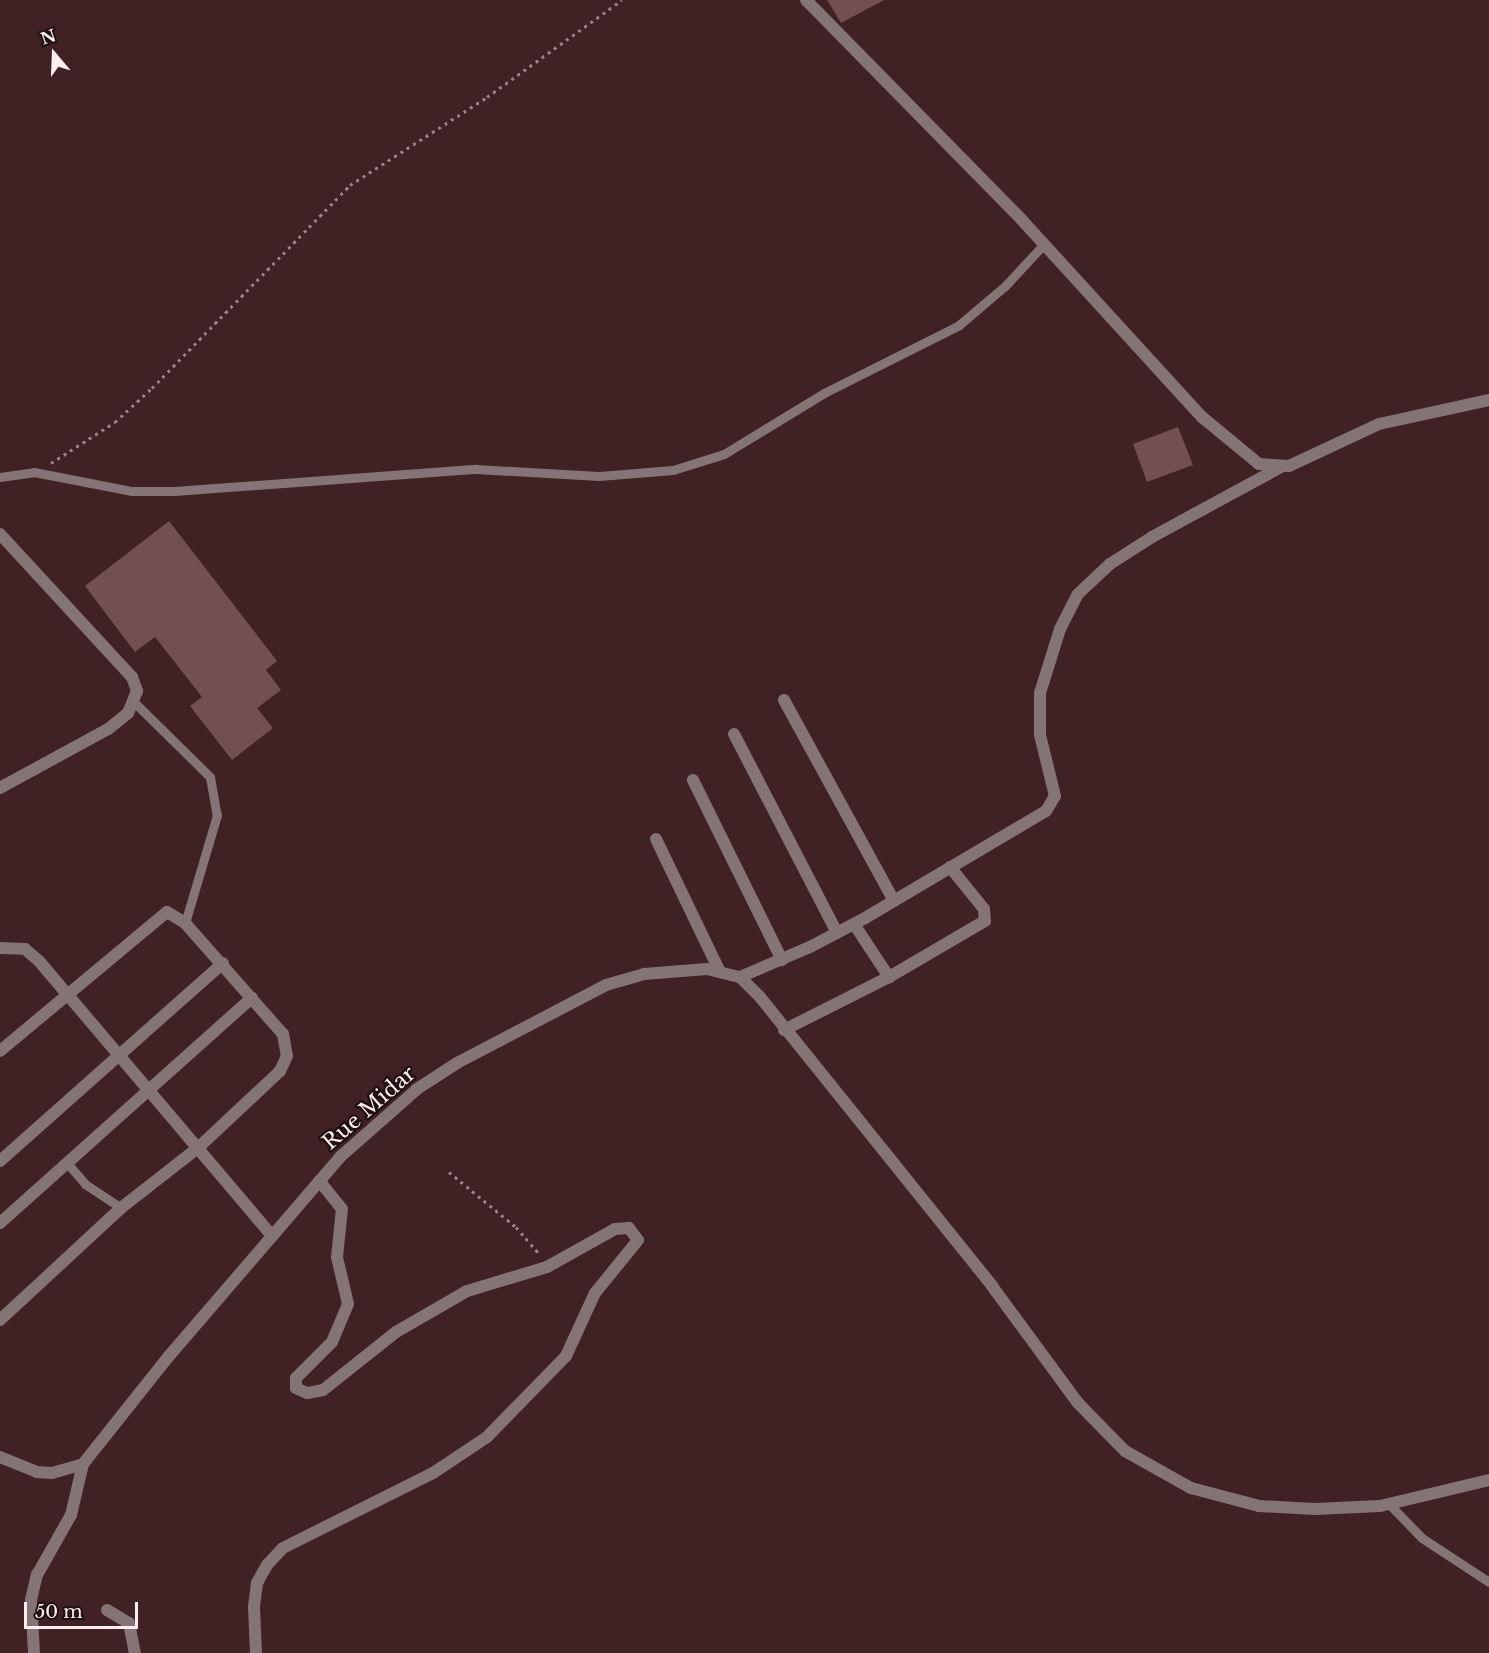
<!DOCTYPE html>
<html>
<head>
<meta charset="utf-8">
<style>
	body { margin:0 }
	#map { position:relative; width:1489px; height:1653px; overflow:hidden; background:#402225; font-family:"Libre Baskerville",serif }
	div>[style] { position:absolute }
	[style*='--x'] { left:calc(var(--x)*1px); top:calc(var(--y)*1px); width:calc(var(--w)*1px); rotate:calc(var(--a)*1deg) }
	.building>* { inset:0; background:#725052 }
	.path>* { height:3px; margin-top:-1.5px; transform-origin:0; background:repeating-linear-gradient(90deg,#9b8385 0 3px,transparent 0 7.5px) }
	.service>* { height:9px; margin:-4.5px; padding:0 4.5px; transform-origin:4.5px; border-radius:4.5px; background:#847475 }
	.minor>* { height:12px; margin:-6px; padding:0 6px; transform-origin:6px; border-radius:6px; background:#847475 }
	span { translate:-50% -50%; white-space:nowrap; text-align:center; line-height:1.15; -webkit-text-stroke:4.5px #1e1011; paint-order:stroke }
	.street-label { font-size:21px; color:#feedee }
	.north { position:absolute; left:24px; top:24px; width:60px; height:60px; -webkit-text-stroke:4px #1e1011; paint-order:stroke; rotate:341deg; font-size:16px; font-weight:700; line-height:24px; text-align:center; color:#feedee }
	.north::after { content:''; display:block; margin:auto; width:21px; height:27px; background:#feedee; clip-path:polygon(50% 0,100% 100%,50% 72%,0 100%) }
	.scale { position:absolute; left:24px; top:1602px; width:114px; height:27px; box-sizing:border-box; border:3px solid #feedee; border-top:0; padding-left:8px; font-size:18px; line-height:21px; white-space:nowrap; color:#feedee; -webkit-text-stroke:4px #1e1011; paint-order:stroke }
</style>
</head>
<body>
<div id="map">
	<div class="building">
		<div style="clip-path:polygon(827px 0,884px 0,841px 23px)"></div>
		<div style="clip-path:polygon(1178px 427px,1193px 465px,1147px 482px,1133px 444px)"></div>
		<div style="clip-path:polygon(169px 521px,277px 661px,266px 670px,281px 690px,257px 708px,273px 728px,232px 760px,190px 706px,202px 697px,155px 637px,135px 652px,85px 586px)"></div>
	</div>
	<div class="path">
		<div style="--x:51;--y:463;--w:76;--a:-32.6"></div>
		<div style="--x:115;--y:422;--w:50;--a:-42.6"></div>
		<div style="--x:152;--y:388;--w:284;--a:-45.7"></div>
		<div style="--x:350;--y:185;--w:163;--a:-32.7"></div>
		<div style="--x:487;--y:97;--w:166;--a:-35.7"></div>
		<div style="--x:449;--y:1172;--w:87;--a:39.4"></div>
		<div style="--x:516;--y:1227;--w:37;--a:49"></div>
	</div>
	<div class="service">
		<div style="--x:0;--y:477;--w:34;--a:-8"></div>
		<div style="--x:34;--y:472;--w:100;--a:11"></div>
		<div style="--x:132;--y:491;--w:42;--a:0"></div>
		<div style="--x:174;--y:491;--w:303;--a:-4.2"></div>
		<div style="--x:476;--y:469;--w:123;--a:3.3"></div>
		<div style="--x:599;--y:476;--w:74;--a:-4.6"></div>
		<div style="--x:673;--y:470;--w:53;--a:-17.4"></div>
		<div style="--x:724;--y:454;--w:117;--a:-31.4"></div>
		<div style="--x:824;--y:393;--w:151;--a:-26.7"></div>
		<div style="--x:959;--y:325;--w:60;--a:-40.3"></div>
		<div style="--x:1005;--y:286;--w:57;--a:-47.1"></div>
		<div style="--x:135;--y:703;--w:105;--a:44.6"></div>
		<div style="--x:210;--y:777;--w:39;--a:80"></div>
		<div style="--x:217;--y:815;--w:113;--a:106.5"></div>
		<div style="--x:67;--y:1163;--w:28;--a:49"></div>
		<div style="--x:85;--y:1184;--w:43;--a:33.7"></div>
		<div style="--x:1389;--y:1504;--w:47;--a:45.9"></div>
		<div style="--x:1422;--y:1538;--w:80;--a:33.3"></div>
	</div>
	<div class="minor">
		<div style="--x:806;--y:0;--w:307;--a:45.5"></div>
		<div style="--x:1021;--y:219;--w:268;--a:47.6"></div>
		<div style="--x:1202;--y:417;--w:74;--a:39.5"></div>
		<div style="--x:1259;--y:464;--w:30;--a:4"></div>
		<div style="--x:1289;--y:466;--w:99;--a:-25"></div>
		<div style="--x:1379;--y:424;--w:113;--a:-12.3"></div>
		<div style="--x:0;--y:534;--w:195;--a:47.3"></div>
		<div style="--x:132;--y:677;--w:15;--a:70"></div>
		<div style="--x:137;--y:691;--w:24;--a:112"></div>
		<div style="--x:128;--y:713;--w:26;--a:141"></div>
		<div style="--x:108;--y:729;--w:123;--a:151.4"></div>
		<div style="--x:784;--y:700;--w:229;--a:61.3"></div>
		<div style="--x:734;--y:734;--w:224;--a:62.6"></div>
		<div style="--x:693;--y:780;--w:201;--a:63.7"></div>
		<div style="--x:656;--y:839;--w:145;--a:64.3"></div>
		<div style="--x:854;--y:924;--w:64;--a:56.6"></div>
		<div style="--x:0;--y:948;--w:25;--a:2"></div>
		<div style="--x:25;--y:949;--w:18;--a:41"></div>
		<div style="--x:39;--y:961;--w:360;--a:49.7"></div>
		<div style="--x:740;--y:977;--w:76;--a:-23.2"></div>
		<div style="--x:810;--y:947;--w:62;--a:-27.8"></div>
		<div style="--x:865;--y:918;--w:210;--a:-30.6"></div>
		<div style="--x:1046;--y:811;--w:17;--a:-59"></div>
		<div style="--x:1055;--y:796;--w:63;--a:-103.8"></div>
		<div style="--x:1040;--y:735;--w:42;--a:-90"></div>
		<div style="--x:1040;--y:693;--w:67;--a:-72.6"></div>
		<div style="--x:1060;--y:629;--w:39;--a:-63"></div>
		<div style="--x:1078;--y:594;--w:44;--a:-43.2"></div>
		<div style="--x:1110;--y:564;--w:50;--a:-32.7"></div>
		<div style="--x:1152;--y:537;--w:145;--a:-28.5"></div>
		<div style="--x:784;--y:1030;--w:118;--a:-26.8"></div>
		<div style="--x:889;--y:977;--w:111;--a:-30.3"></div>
		<div style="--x:985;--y:921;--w:12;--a:-95"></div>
		<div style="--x:984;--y:909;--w:54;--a:-129"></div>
		<div style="--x:0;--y:1051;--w:217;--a:-39.8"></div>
		<div style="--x:167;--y:912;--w:21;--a:31"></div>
		<div style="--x:185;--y:923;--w:148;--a:48.6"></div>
		<div style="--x:283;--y:1034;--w:22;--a:80"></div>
		<div style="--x:287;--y:1056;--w:17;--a:115"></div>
		<div style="--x:280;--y:1071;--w:111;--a:136.8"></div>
		<div style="--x:199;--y:1147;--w:99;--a:142"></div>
		<div style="--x:121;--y:1208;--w:165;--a:137.2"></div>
		<div style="--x:0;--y:1161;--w:298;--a:-41.6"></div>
		<div style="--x:0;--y:1223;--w:338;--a:-41.8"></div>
		<div style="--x:0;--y:1457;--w:40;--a:22"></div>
		<div style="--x:37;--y:1472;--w:15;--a:4"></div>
		<div style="--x:52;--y:1473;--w:32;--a:-16"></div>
		<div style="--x:83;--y:1464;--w:138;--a:-51.5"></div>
		<div style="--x:169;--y:1356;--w:262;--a:-49.3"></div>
		<div style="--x:340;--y:1157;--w:103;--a:-41.4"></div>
		<div style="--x:417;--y:1089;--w:48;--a:-33"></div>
		<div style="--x:457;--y:1063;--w:168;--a:-27.6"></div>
		<div style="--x:606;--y:985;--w:40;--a:-16"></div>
		<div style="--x:644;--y:974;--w:63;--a:-4.5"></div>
		<div style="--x:707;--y:969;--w:34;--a:14"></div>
		<div style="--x:740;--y:977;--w:28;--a:45"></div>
		<div style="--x:760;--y:997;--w:371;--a:51.2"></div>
		<div style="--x:992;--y:1286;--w:145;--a:53.7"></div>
		<div style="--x:1078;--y:1403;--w:67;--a:45.6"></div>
		<div style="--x:1125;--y:1451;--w:76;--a:29.3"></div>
		<div style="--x:1191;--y:1488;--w:70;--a:14.8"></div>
		<div style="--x:1259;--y:1506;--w:56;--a:3.1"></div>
		<div style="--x:1315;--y:1509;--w:65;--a:-2.6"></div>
		<div style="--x:1380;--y:1506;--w:112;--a:-13.4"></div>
		<div style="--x:107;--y:1610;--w:26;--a:31"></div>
		<div style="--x:129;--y:1623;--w:31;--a:79"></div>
		<div style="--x:34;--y:1653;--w:53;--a:-93.2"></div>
		<div style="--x:31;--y:1600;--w:26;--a:-77"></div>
		<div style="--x:37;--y:1575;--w:69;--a:-60.5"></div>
		<div style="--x:71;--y:1515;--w:52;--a:-76.8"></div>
		<div style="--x:256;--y:1653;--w:46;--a:-92.5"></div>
		<div style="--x:254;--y:1607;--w:24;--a:-83"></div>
		<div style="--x:257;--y:1583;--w:21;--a:-61"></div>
		<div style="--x:267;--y:1565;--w:23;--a:-47"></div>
		<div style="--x:283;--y:1548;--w:168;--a:-26.6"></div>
		<div style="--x:433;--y:1473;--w:65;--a:-33.7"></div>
		<div style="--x:487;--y:1437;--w:113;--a:-45.7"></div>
		<div style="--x:566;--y:1356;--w:69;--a:-65.3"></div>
		<div style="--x:595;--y:1293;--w:68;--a:-50.9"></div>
		<div style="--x:638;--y:1240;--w:15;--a:-127"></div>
		<div style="--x:629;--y:1228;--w:14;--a:176"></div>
		<div style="--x:615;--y:1229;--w:78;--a:150.8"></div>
		<div style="--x:547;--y:1267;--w:84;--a:163.3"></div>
		<div style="--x:467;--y:1291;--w:82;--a:150"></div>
		<div style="--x:396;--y:1332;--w:93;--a:141.5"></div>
		<div style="--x:323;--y:1390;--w:16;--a:169"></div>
		<div style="--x:307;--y:1393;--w:12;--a:-156"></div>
		<div style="--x:296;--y:1388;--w:10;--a:-90"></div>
		<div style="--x:296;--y:1378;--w:51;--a:-45"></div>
		<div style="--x:332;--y:1342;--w:41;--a:-67.2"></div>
		<div style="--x:348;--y:1304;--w:48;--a:-103.2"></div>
		<div style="--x:337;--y:1257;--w:48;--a:-84.1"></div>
		<div style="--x:342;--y:1209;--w:36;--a:-129"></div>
	</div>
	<div class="street-label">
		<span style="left:369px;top:1108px;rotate:-41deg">Rue Midar</span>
	</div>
	<div class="north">N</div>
	<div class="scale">50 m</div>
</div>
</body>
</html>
